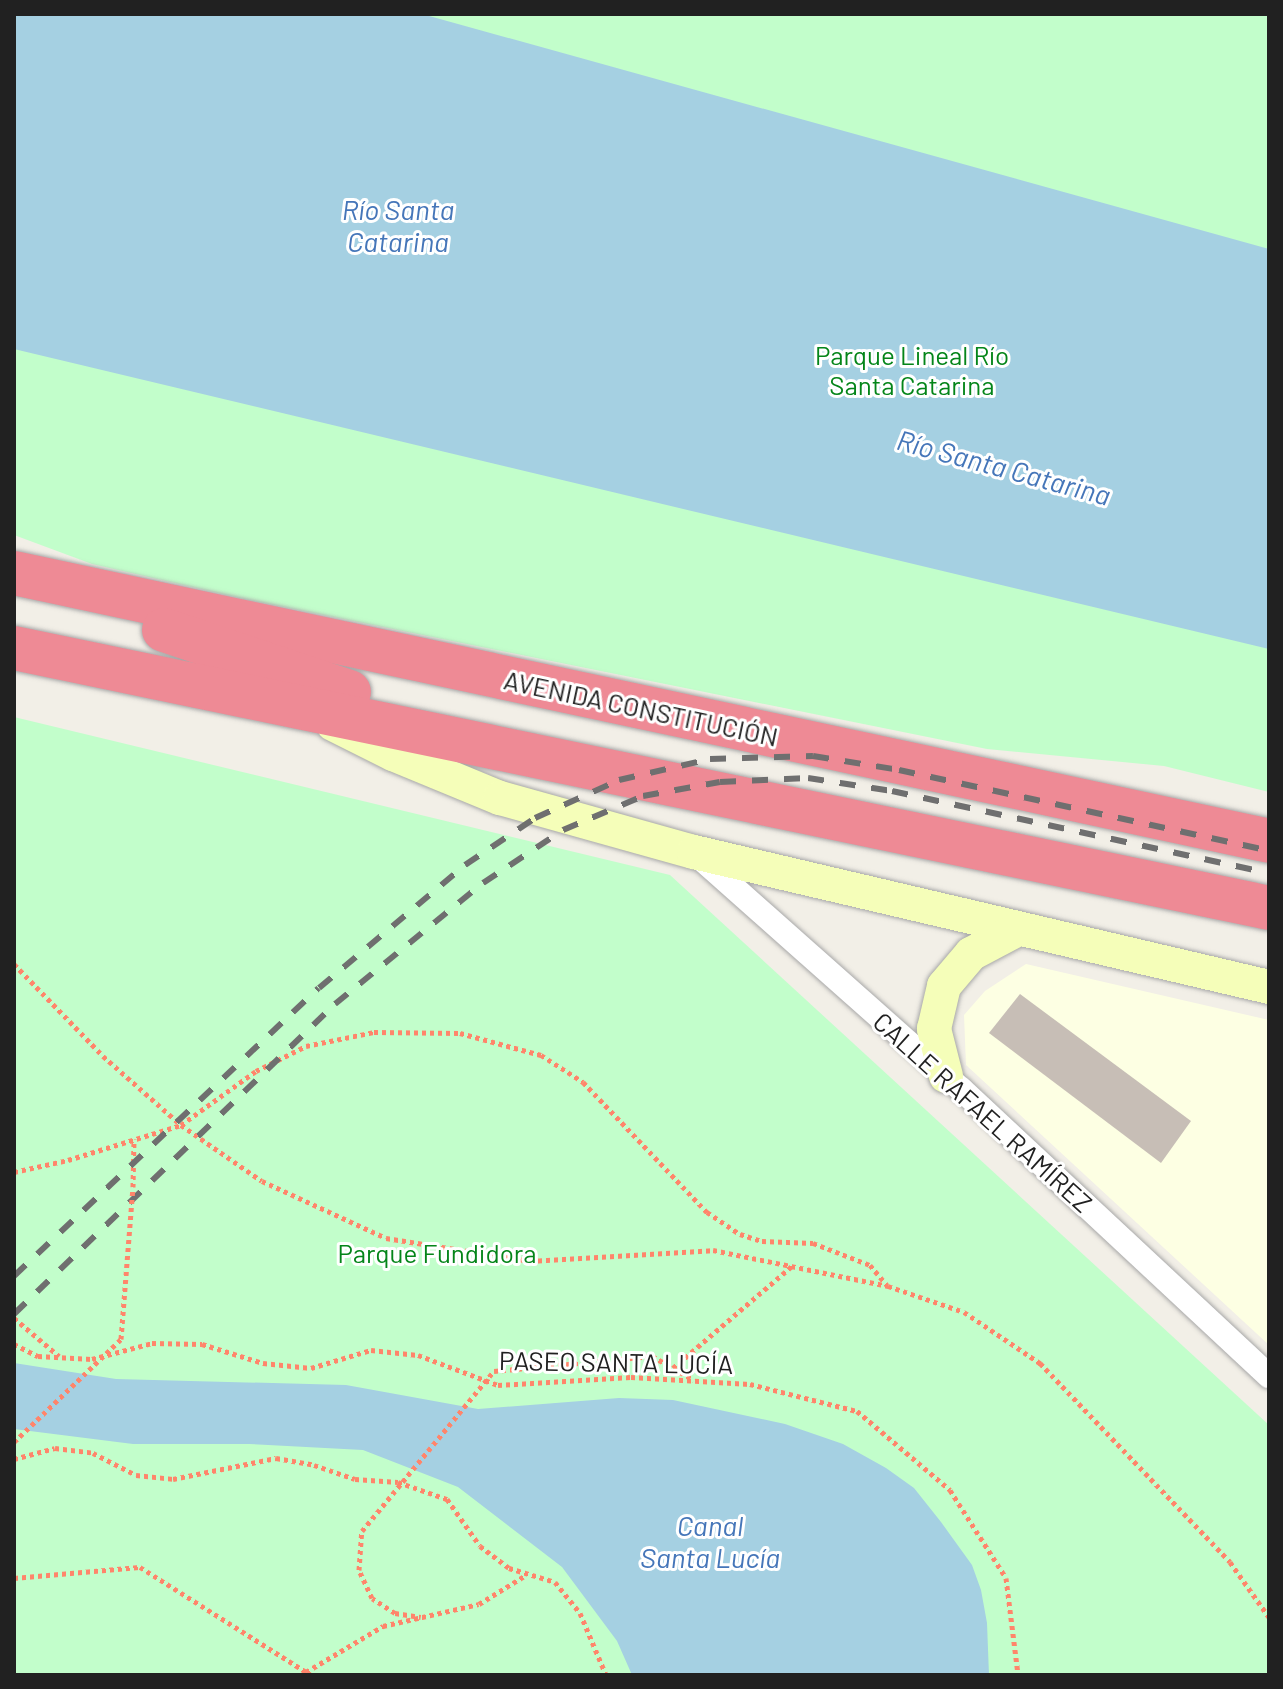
<!DOCTYPE html>
<html>
<head>
<meta charset="utf-8">
<style>
	body { margin:0 }
	#map { position:relative; width:1283px; height:1689px; overflow:hidden; background:#f2efe7; font-family:Barlow,sans-serif }
	div>[style] { position:absolute }
	[style*='--x'] { left:calc(var(--x)*1px); top:calc(var(--y)*1px); width:calc(var(--w)*1px); rotate:calc(var(--a)*1deg) }
	.education>* { inset:0; background:#fdffe3 }
	.park>* { inset:0; background:#c2fecb }
	.water>* { inset:0; background:#a5d0e2 }
	.building>* { inset:0; background:#c7beb6 }
	.path>* { height:5px; margin-top:-2.5px; transform-origin:0; background:repeating-linear-gradient(90deg,#ff856b 0 4px,transparent 0 8px) }
	.roads { filter:drop-shadow(0 0 2px #a8a8a8) drop-shadow(0 0 2px #a8a8a8) }
	.street>* { height:24px; margin:-12px; padding:0 12px; transform-origin:12px; border-radius:12px; background:#fff }
	.secondary>* { height:34px; margin:-17px; padding:0 17px; transform-origin:17px; border-radius:17px; background:#f5feb9 }
	.highway>* { height:44px; margin:-22px; padding:0 22px; transform-origin:22px; border-radius:22px; background:#ee8a95 }
	.rail>* { height:6px; margin-top:-3px; transform-origin:0; background:repeating-linear-gradient(90deg,#6f6f6f 0 16px,transparent 0 32px) }
	.path-bridge>* { height:5px; margin-top:-2.5px; transform-origin:0; background:repeating-linear-gradient(90deg,#ff856b 0 4px,transparent 0 8px) }
	span { translate:-50% -50%; white-space:nowrap; text-align:center; line-height:1.15; -webkit-text-stroke:6px #fff; paint-order:stroke }
	.park-label { font-size:26px; color:#048519 }
	.street-label { font-size:26px; color:#212121 }
	.water-label { font-size:28px; color:#4576b9; font-style:italic }
	.frame { position:absolute; inset:0; border:16px solid #212121; pointer-events:none }
</style>
</head>
<body>
<div id="map">
	<div class="education">
		<div style="clip-path:polygon(1026px 964px,1269px 1020px,1269px 1345px,966px 1065px,964px 1015px,985px 991px)"></div>
	</div>
	<div class="park">
		<div style="clip-path:polygon(14px 14px,1269px 14px,1269px 792px,1164px 766px,987px 749px,244px 599px,92px 564px,14px 535px)"></div>
		<div style="clip-path:polygon(14px 717px,670px 875px,1269px 1425px,1269px 1675px,14px 1675px)"></div>
	</div>
	<div class="water">
		<div style="clip-path:polygon(14px 14px,422px 14px,1269px 249px,1269px 649px,14px 349px)"></div>
		<div style="clip-path:polygon(14px 1363px,116px 1379px,346px 1385px,478px 1409px,619px 1398px,673px 1400px,785px 1424px,843px 1444px,886px 1468px,914px 1488px,941px 1522px,972px 1565px,981px 1590px,987px 1623px,989px 1675px,632px 1675px,617px 1641px,562px 1567px,458px 1487px,363px 1450px,249px 1444px,133px 1444px,14px 1429px)"></div>
	</div>
	<div class="building">
		<div style="clip-path:polygon(1020px 994px,1191px 1121px,1161px 1163px,989px 1033px)"></div>
	</div>
	<div class="path">
		<div style="--x:14;--y:964;--w:128;--a:45.9"></div>
		<div style="--x:103;--y:1056;--w:104;--a:41.5"></div>
		<div style="--x:181;--y:1125;--w:98;--a:34.7"></div>
		<div style="--x:262;--y:1181;--w:136;--a:24.7"></div>
		<div style="--x:386;--y:1238;--w:146;--a:9.1"></div>
		<div style="--x:530;--y:1261;--w:183;--a:-3.4"></div>
		<div style="--x:713;--y:1250;--w:179;--a:11.6"></div>
		<div style="--x:888;--y:1286;--w:80;--a:18.9"></div>
		<div style="--x:964;--y:1312;--w:92;--a:33.9"></div>
		<div style="--x:1040;--y:1363;--w:275;--a:46.3"></div>
		<div style="--x:1230;--y:1562;--w:67;--a:54.7"></div>
		<div style="--x:14;--y:1172;--w:55;--a:-12.5"></div>
		<div style="--x:68;--y:1160;--w:118;--a:-17.2"></div>
		<div style="--x:181;--y:1125;--w:92;--a:-35.8"></div>
		<div style="--x:256;--y:1071;--w:56;--a:-26.6"></div>
		<div style="--x:306;--y:1046;--w:69;--a:-11.6"></div>
		<div style="--x:374;--y:1032;--w:86;--a:0.7"></div>
		<div style="--x:460;--y:1033;--w:84;--a:15.2"></div>
		<div style="--x:541;--y:1055;--w:50;--a:32.7"></div>
		<div style="--x:583;--y:1082;--w:180;--a:46.4"></div>
		<div style="--x:707;--y:1212;--w:40;--a:34"></div>
		<div style="--x:740;--y:1234;--w:23;--a:18"></div>
		<div style="--x:762;--y:1241;--w:51;--a:2.2"></div>
		<div style="--x:813;--y:1243;--w:61;--a:21.1"></div>
		<div style="--x:870;--y:1265;--w:26;--a:50"></div>
		<div style="--x:133;--y:1187;--w:48;--a:-88.8"></div>
		<div style="--x:14;--y:1318;--w:59;--a:40.2"></div>
		<div style="--x:14;--y:1344;--w:27;--a:27"></div>
		<div style="--x:38;--y:1356;--w:54;--a:3.2"></div>
		<div style="--x:92;--y:1359;--w:62;--a:-14.9"></div>
		<div style="--x:152;--y:1343;--w:50;--a:1.1"></div>
		<div style="--x:202;--y:1344;--w:64;--a:17.3"></div>
		<div style="--x:263;--y:1363;--w:48;--a:5.9"></div>
		<div style="--x:311;--y:1368;--w:63;--a:-16.7"></div>
		<div style="--x:371;--y:1350;--w:47;--a:6.1"></div>
		<div style="--x:418;--y:1355;--w:85;--a:20.6"></div>
		<div style="--x:498;--y:1385;--w:133;--a:-3.4"></div>
		<div style="--x:631;--y:1377;--w:119;--a:3.4"></div>
		<div style="--x:750;--y:1384;--w:110;--a:14.2"></div>
		<div style="--x:857;--y:1411;--w:122;--a:40.3"></div>
		<div style="--x:950;--y:1490;--w:104;--a:57.5"></div>
		<div style="--x:1006;--y:1578;--w:98;--a:82.9"></div>
		<div style="--x:652;--y:1356;--w:48;--a:29.7"></div>
		<div style="--x:673;--y:1368;--w:158;--a:-40.6"></div>
		<div style="--x:14;--y:1459;--w:42;--a:-15"></div>
		<div style="--x:55;--y:1448;--w:38;--a:7"></div>
		<div style="--x:93;--y:1453;--w:48;--a:27.1"></div>
		<div style="--x:136;--y:1475;--w:37;--a:6"></div>
		<div style="--x:173;--y:1479;--w:105;--a:-11.5"></div>
		<div style="--x:276;--y:1458;--w:39;--a:10"></div>
		<div style="--x:314;--y:1465;--w:43;--a:18.9"></div>
		<div style="--x:355;--y:1479;--w:43;--a:4"></div>
		<div style="--x:398;--y:1482;--w:52;--a:19.1"></div>
		<div style="--x:447;--y:1499;--w:57;--a:54.9"></div>
		<div style="--x:480;--y:1546;--w:36;--a:37"></div>
		<div style="--x:509;--y:1568;--w:48;--a:16.9"></div>
		<div style="--x:555;--y:1582;--w:40;--a:51"></div>
		<div style="--x:580;--y:1613;--w:67;--a:67.2"></div>
		<div style="--x:14;--y:1578;--w:126;--a:-5"></div>
		<div style="--x:140;--y:1567;--w:202;--a:32.3"></div>
		<div style="--x:395;--y:1613;--w:26;--a:9"></div>
		<div style="--x:306;--y:1672;--w:90;--a:-30.9"></div>
		<div style="--x:383;--y:1626;--w:98;--a:-12.9"></div>
		<div style="--x:479;--y:1604;--w:55;--a:-31.7"></div>
	</div>
	<div class="roads">
		<div class="street">
			<div style="--x:697;--y:855;--w:353;--a:41.6"></div>
			<div style="--x:961;--y:1089;--w:421;--a:43"></div>
		</div>
		<div class="secondary">
			<div style="--x:333;--y:724;--w:67;--a:26.6"></div>
			<div style="--x:393;--y:754;--w:116;--a:22.4"></div>
			<div style="--x:500;--y:798;--w:201;--a:15.6"></div>
			<div style="--x:694;--y:852;--w:591;--a:13.21"></div>
			<div style="--x:946;--y:1076;--w:49;--a:-104.3"></div>
			<div style="--x:934;--y:1029;--w:44;--a:-76.9"></div>
			<div style="--x:944;--y:986;--w:42;--a:-49.8"></div>
			<div style="--x:971;--y:954;--w:53;--a:-28"></div>
		</div>
		<div class="highway">
			<div style="--x:14;--y:573;--w:1283;--a:12.05"></div>
			<div style="--x:164;--y:630;--w:195;--a:18.5"></div>
			<div style="--x:14;--y:648;--w:1282;--a:11.7"></div>
		</div>
	</div>
	<div class="rail">
		<div style="--x:14;--y:1276;--w:419;--a:-43.4"></div>
		<div style="--x:319;--y:988;--w:191;--a:-40.1"></div>
		<div style="--x:465;--y:865;--w:84;--a:-33.9"></div>
		<div style="--x:535;--y:818;--w:92;--a:-24.3"></div>
		<div style="--x:619;--y:780;--w:93;--a:-13"></div>
		<div style="--x:710;--y:759;--w:103;--a:-1.7"></div>
		<div style="--x:813;--y:756;--w:87;--a:9.2"></div>
		<div style="--x:899;--y:770;--w:379;--a:12.3"></div>
		<div style="--x:14;--y:1314;--w:446;--a:-44"></div>
		<div style="--x:335;--y:1004;--w:191;--a:-39.3"></div>
		<div style="--x:483;--y:883;--w:96;--a:-33.5"></div>
		<div style="--x:563;--y:830;--w:87;--a:-23"></div>
		<div style="--x:643;--y:796;--w:78;--a:-10.3"></div>
		<div style="--x:720;--y:782;--w:88;--a:-2.6"></div>
		<div style="--x:808;--y:778;--w:85;--a:8.8"></div>
		<div style="--x:892;--y:791;--w:386;--a:12.3"></div>
	</div>
	<div class="path-bridge">
		<div style="--x:14;--y:1442;--w:149;--a:-43.9"></div>
		<div style="--x:121;--y:1339;--w:152;--a:-85.5"></div>
		<div style="--x:395;--y:1613;--w:27;--a:-147"></div>
		<div style="--x:372;--y:1598;--w:31;--a:-115"></div>
		<div style="--x:359;--y:1570;--w:39;--a:-86"></div>
		<div style="--x:362;--y:1531;--w:207;--a:-50.5"></div>
		<div style="--x:494;--y:1371;--w:159;--a:-5.4"></div>
	</div>
	<div class="park-label">
		<span style="left:912px;top:370px">Parque Lineal Río<br>Santa Catarina</span>
		<span style="left:437px;top:1253px">Parque Fundidora</span>
	</div>
	<div class="street-label">
		<span style="left:641px;top:708px;rotate:12deg">AVENIDA CONSTITUCIÓN</span>
		<span style="left:983px;top:1112px;rotate:42deg">CALLE RAFAEL RAMÍREZ</span>
		<span style="left:616px;top:1362px;rotate:1deg">PASEO SANTA LUCÍA</span>
	</div>
	<div class="water-label">
		<span style="left:398px;top:225px">Río Santa<br>Catarina</span>
		<span style="left:1004px;top:467px;rotate:15deg">Río Santa Catarina</span>
		<span style="left:710px;top:1541px">Canal<br>Santa Lucía</span>
	</div>
	<div class="frame"></div>
</div>
</body>
</html>
